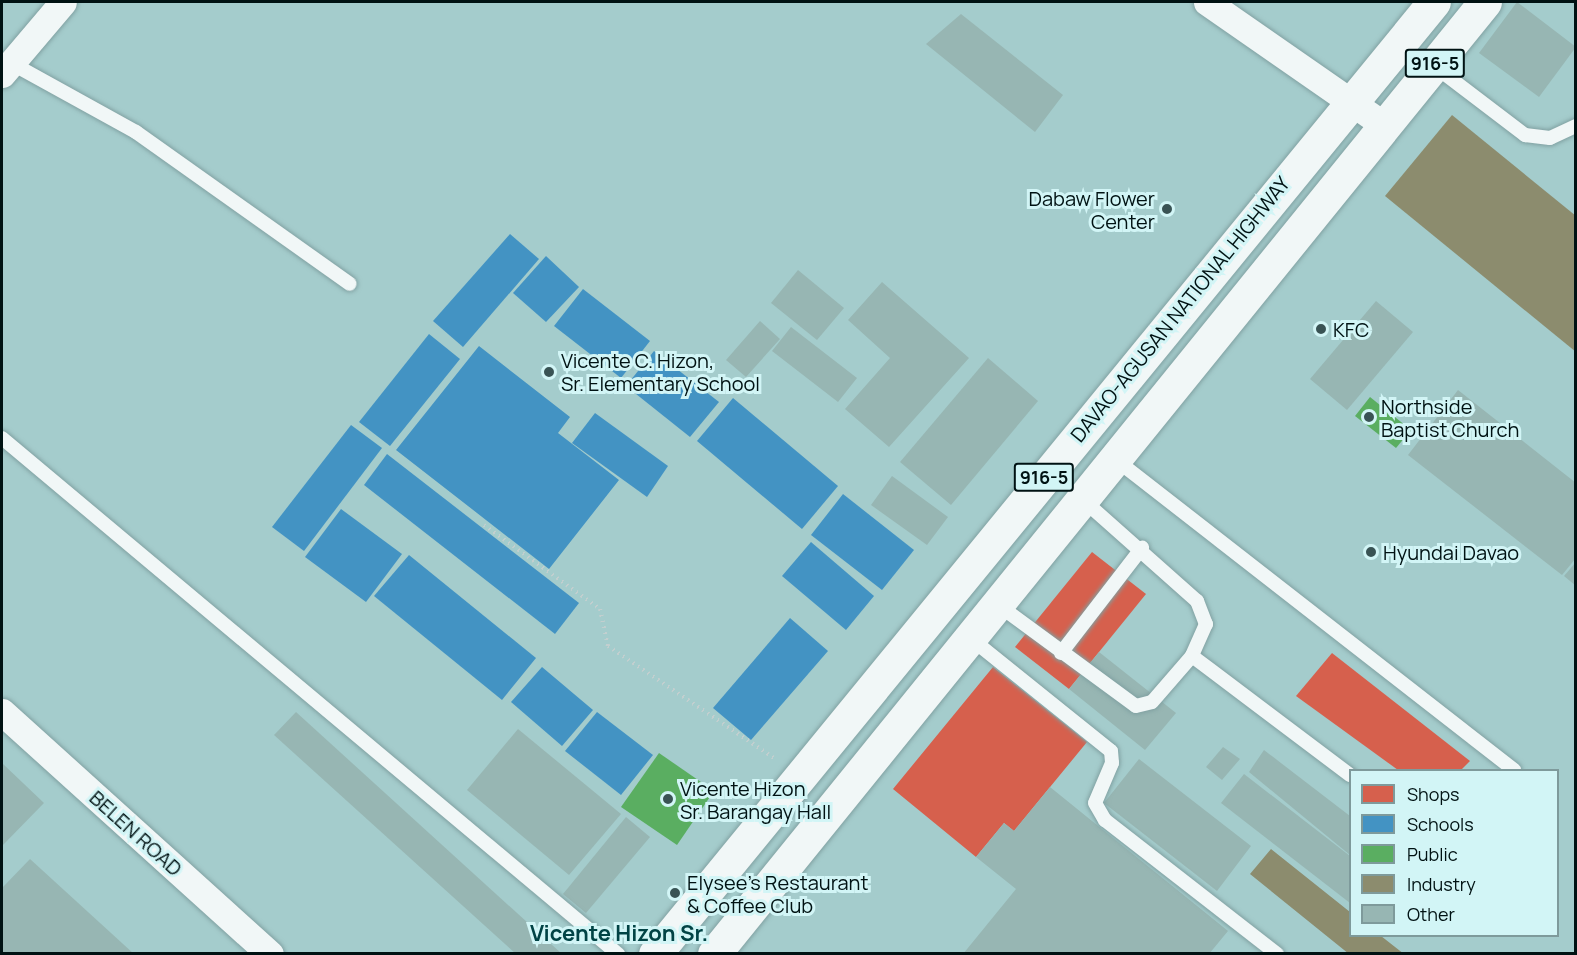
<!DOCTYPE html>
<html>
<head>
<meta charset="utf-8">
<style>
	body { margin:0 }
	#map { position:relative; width:1577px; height:955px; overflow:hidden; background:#a4cccc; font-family:Manrope,sans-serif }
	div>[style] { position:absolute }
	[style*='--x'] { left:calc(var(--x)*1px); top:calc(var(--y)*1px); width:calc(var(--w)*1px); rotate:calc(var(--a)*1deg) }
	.shops>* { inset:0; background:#d6604d }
	.schools>* { inset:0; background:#4393c3 }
	.public>* { inset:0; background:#5aae61 }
	.industry>* { inset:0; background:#8c8c6e }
	.building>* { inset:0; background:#97b6b3 }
	.path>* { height:4px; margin-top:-2px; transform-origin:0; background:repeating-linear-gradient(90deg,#c2cfcf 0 1.5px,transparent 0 6px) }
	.roads { filter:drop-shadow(0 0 2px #81a1a2) drop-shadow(0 0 2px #81a1a2) }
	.service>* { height:14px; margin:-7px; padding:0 7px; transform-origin:7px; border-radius:7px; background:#f1f7f7 }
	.minor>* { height:27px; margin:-13.5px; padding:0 13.5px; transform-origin:13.5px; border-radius:13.5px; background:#f1f7f7 }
	.primary>* { height:33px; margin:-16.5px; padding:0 16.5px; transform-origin:16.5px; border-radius:16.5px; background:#f1f7f7 }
	.dots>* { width:16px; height:16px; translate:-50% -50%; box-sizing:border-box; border:3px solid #d2f5f6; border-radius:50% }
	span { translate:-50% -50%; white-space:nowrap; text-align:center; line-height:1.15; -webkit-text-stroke:6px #d2f5f6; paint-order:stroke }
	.shield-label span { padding:2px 4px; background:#d2f5f6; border:2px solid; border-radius:4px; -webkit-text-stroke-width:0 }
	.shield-label { font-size:18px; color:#001213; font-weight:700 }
	.poi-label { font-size:20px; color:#001213 }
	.right { translate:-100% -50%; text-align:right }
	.left { translate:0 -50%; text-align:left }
	.street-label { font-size:20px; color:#001213 }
	.quarter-label { font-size:22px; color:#014345; font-weight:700 }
	.frame { position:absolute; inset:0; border:3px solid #001213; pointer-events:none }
	.legend { position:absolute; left:1349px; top:769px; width:210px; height:168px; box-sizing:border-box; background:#d2f5f6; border:2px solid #7e9a9b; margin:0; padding:8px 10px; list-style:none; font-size:18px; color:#001213 }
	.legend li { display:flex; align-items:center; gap:12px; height:30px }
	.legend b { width:30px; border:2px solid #7e9a9b }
</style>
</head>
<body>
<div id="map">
	<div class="shops">
		<div style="clip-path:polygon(1092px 552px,1146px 594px,1069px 689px,1015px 647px)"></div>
		<div style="clip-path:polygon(1332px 653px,1470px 761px,1461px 770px,1398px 770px,1296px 696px)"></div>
		<div style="clip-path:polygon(993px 667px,1087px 742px,1014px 831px,1004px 823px,976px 857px,893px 789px)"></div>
	</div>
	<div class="schools">
		<div style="clip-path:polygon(510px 234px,539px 259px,463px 347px,433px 321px)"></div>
		<div style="clip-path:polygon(546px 256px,579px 287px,546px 322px,513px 293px)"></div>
		<div style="clip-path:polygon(583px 289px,650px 341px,621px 378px,554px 326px)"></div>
		<div style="clip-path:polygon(429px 334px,460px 359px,390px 446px,359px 422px)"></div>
		<div style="clip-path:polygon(479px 346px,570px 417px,558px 433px,619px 480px,549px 569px,396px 450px)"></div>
		<div style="clip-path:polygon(654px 351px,719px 402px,690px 437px,626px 386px)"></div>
		<div style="clip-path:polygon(733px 398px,838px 486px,802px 529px,697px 441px)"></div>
		<div style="clip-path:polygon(595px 413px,668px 466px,647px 497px,572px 443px)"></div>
		<div style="clip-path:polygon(351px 425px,382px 448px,304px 551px,272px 527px)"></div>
		<div style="clip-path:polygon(387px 454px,579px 603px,555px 634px,364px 485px)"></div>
		<div style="clip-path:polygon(843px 494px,914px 550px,882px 590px,811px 535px)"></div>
		<div style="clip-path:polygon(341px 509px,402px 554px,366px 602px,305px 557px)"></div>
		<div style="clip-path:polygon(811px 542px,874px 596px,846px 630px,782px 576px)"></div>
		<div style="clip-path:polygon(409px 555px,536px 658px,502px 700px,374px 596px)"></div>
		<div style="clip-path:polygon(790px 618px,828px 651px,751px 740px,713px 708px)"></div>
		<div style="clip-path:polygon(542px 667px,593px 710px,562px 746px,511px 702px)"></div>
		<div style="clip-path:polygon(597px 712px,653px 755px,621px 795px,565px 751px)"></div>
	</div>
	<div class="public">
		<div style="clip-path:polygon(1370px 397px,1411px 430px,1396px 448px,1355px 416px)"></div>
		<div style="clip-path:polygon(659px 753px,714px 791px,677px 845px,621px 807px)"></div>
	</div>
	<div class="industry">
		<div style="clip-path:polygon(1452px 115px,1576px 216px,1576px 352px,1385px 196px)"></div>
		<div style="clip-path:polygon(1271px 849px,1350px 912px,1350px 936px,1381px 936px,1404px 954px,1349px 954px,1250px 874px)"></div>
	</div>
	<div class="building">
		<div style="clip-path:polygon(1517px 2px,1576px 47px,1539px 97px,1479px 53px)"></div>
		<div style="clip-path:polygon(961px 14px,1063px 95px,1035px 132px,926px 44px)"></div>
		<div style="clip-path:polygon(798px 270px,844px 308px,817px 340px,771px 303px)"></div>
		<div style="clip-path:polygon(882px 282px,969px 358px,889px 447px,845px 409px,890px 358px,848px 320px)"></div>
		<div style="clip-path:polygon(1376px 301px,1413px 332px,1347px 410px,1310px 379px)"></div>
		<div style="clip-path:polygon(760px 321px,780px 339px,746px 377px,726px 360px)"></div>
		<div style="clip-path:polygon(791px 327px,857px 378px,838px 402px,772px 351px)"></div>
		<div style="clip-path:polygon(988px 358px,1038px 401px,951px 505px,900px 462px)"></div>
		<div style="clip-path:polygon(1458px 390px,1576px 483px,1576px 558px,1562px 575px,1408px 455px)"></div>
		<div style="clip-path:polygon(892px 476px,948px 517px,927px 545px,871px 505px)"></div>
		<div style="clip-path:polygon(1576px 562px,1576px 586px,1564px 576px)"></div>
		<div style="clip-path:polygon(1099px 652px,1176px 713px,1145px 750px,1069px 689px)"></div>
		<div style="clip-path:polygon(296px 712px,562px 954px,516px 954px,274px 735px)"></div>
		<div style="clip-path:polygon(518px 729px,621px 814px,569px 875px,467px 790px)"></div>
		<div style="clip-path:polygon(1223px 747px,1240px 759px,1222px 780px,1206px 767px)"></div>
		<div style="clip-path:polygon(1264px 750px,1350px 816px,1350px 855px,1249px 772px)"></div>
		<div style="clip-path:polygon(1139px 759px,1251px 846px,1217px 891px,1104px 803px)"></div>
		<div style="clip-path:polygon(2px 763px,44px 803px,2px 846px)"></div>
		<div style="clip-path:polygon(1244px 774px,1350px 856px,1350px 903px,1221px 803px)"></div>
		<div style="clip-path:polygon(1050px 787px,1228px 931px,1209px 954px,963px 954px,1016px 889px,976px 857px,1004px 823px,1014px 831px)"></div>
		<div style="clip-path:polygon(626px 817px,650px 837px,586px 913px,563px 894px)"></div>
		<div style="clip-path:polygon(30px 859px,134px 954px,2px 954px,2px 888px)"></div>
	</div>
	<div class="path">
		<div style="--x:484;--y:525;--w:143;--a:35.9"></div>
		<div style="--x:600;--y:609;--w:38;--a:78"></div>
		<div style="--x:608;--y:646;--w:200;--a:34"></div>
	</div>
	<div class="roads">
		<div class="service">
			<div style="--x:11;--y:63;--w:143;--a:28.9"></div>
			<div style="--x:136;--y:132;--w:262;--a:35.4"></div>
			<div style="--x:1433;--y:65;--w:116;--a:37.3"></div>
			<div style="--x:1525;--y:135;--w:25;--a:7"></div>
			<div style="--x:1550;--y:138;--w:29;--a:-25"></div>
			<div style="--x:2;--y:438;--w:804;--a:39.95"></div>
			<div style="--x:1115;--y:459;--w:506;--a:37.93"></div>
			<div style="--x:1082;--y:499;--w:154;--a:41.6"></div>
			<div style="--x:1197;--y:601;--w:25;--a:69"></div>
			<div style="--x:1206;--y:624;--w:35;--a:114"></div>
			<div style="--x:1192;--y:656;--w:198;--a:37"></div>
			<div style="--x:997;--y:604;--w:172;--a:36.3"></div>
			<div style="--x:1136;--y:706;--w:16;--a:-14"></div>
			<div style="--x:1152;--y:702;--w:61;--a:-49"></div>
			<div style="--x:969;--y:637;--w:182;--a:38.8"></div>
			<div style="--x:1111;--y:751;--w:12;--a:85"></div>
			<div style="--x:1112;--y:763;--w:43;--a:113"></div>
			<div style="--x:1095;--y:803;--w:20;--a:60"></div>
			<div style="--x:1105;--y:820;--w:218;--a:37.9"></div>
			<div style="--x:1061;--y:653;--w:133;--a:-52.4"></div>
		</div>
		<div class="minor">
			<div style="--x:1207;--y:2;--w:216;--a:34.8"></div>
			<div style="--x:2;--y:74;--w:94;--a:-49.7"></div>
			<div style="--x:2;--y:712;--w:361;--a:42.1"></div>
		</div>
		<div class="primary">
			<div style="--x:655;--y:954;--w:1230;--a:-50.71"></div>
			<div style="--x:714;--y:954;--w:1225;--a:-51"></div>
		</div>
	</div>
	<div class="dots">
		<div style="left:1167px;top:209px;background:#395354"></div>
		<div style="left:1321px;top:329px;background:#395354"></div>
		<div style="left:549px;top:372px;background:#395354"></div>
		<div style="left:1369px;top:417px;background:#395354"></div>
		<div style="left:1371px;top:552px;background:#395354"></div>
		<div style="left:668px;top:799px;background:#395354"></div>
		<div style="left:675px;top:893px;background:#395354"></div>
	</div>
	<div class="shield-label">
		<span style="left:1435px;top:63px">916-5</span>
		<span style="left:1044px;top:477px">916-5</span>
	</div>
	<div class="poi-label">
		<span class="right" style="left:1155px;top:210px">Dabaw Flower<br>Center</span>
		<span class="left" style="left:1333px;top:329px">KFC</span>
		<span class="left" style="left:561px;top:372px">Vicente C. Hizon,<br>Sr. Elementary School</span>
		<span class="left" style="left:1381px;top:418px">Northside<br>Baptist Church</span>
		<span class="left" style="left:1383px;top:552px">Hyundai Davao</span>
		<span class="left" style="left:680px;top:800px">Vicente Hizon<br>Sr. Barangay Hall</span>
		<span class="left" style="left:687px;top:894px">Elysee's Restaurant<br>&amp; Coffee Club</span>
	</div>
	<div class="street-label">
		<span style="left:1180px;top:309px;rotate:-51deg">DAVAO-AGUSAN NATIONAL HIGHWAY</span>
		<span style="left:136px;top:833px;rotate:42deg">BELEN ROAD</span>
	</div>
	<div class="quarter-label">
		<span style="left:619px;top:934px">Vicente Hizon Sr.</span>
	</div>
	<div class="frame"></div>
	<ul class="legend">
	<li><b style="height:16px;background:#d6604d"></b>Shops</li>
	<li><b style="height:16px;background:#4393c3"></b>Schools</li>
	<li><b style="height:16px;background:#5aae61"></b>Public</li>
	<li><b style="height:16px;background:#8c8c6e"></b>Industry</li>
	<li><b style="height:16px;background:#97b6b3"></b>Other</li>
	</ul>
</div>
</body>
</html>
